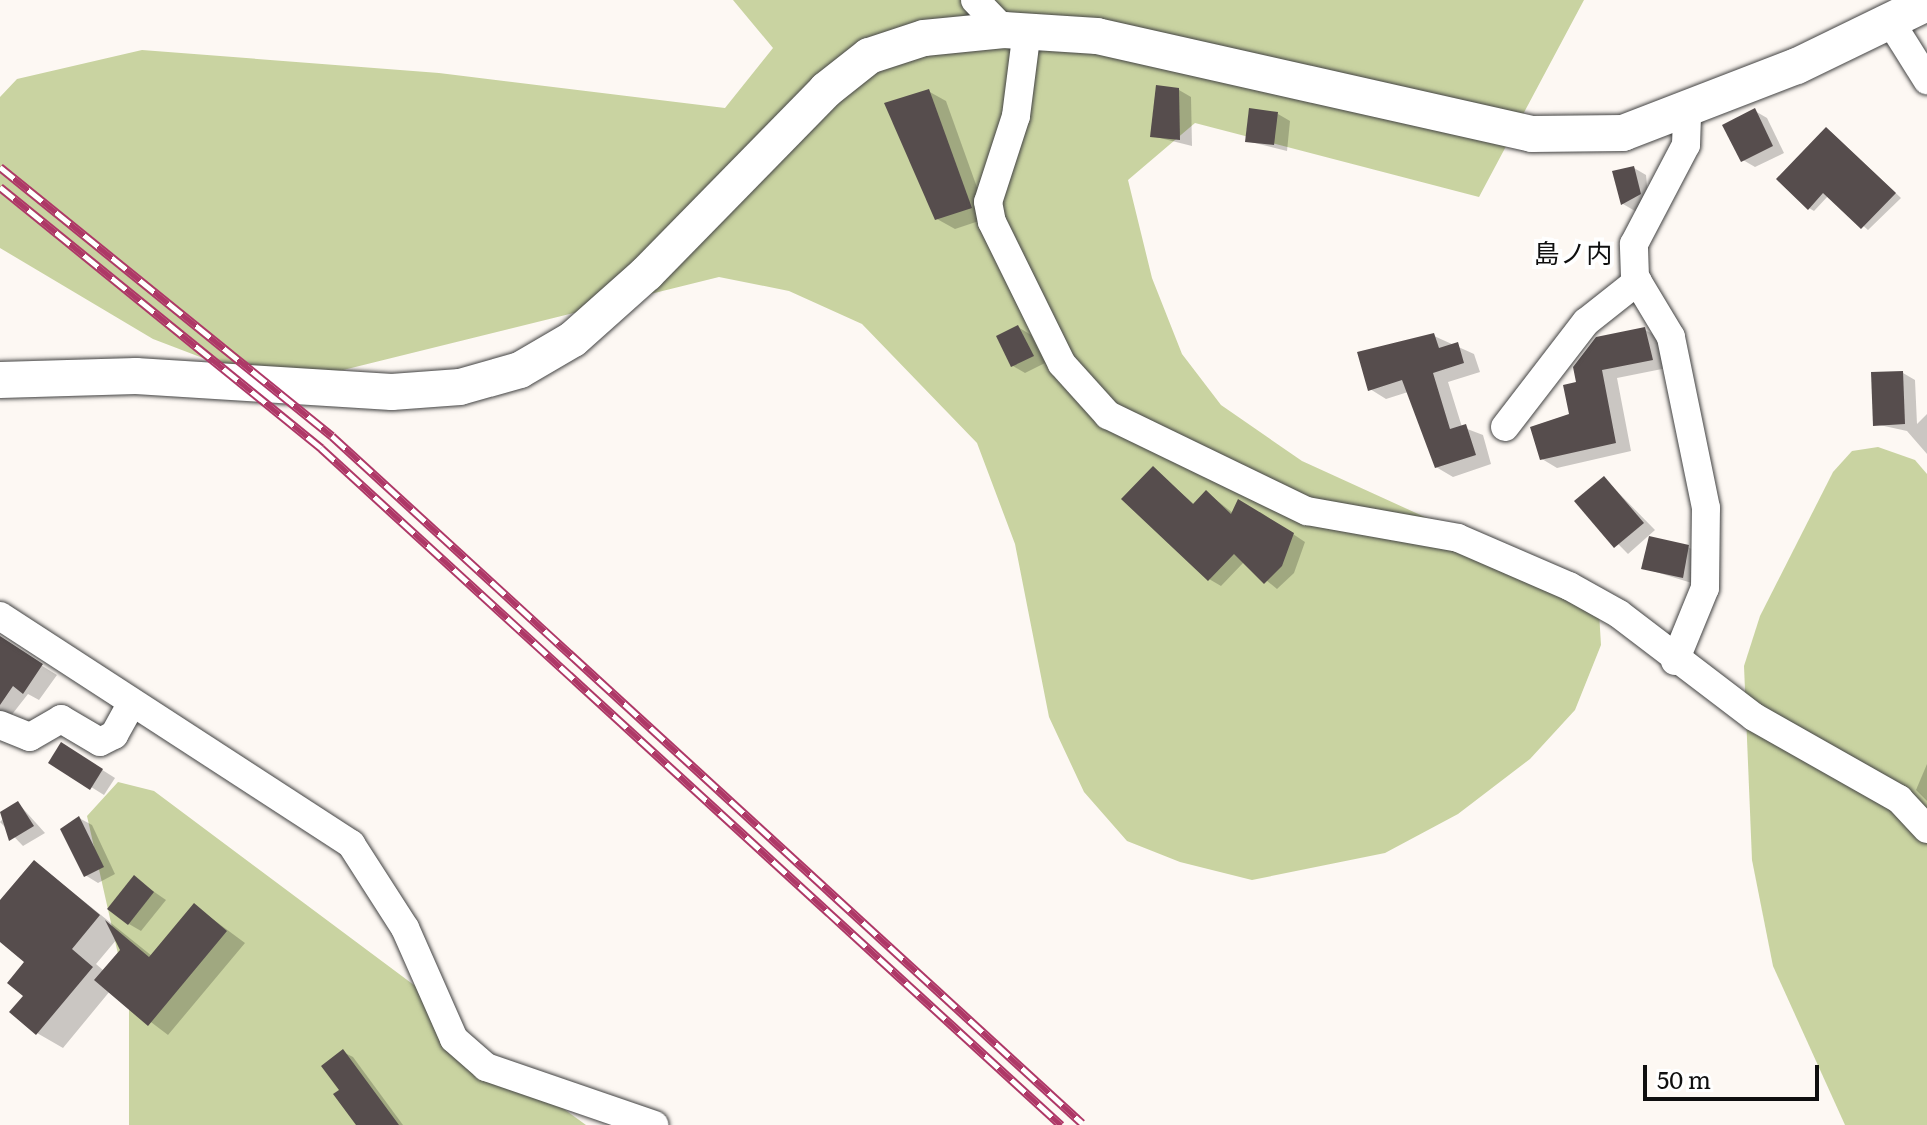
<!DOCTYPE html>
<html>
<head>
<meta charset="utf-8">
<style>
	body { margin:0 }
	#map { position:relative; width:1927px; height:1125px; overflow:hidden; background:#fdf8f3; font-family:Literata,"Noto Sans JP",serif }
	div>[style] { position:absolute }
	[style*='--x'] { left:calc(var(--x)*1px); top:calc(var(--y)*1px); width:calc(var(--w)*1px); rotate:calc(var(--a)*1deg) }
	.forest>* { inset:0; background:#c9d3a1 }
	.shadow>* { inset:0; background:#0003 }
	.building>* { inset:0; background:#564d4d }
	.roads { filter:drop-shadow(0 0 2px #424242) drop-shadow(0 0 2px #424242) }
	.minor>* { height:28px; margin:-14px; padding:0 14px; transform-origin:14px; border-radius:14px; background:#fff }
	.tertiary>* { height:36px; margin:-18px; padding:0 18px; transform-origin:18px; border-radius:18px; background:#fff }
	.rail>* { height:9px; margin-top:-4.5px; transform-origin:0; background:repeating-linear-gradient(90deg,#fff 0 18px,#ae3867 0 36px); box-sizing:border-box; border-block:2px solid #ae3867 }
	span { translate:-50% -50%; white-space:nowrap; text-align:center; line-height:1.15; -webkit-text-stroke:8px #fff; paint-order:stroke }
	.quarter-label { font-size:26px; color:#0f0f0f }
	.scale { position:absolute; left:1643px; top:1065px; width:176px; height:36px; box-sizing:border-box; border:4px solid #0f0f0f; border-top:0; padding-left:10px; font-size:24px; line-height:28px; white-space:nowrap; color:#0f0f0f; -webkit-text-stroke:6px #fff; paint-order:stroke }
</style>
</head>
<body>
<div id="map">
	<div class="forest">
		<div style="clip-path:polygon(733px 0,1584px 0,1479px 197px,1195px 123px,1128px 180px,1152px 278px,1182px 354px,1221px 405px,1302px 461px,1598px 596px,1601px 645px,1575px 710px,1530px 759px,1458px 814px,1385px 853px,1252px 880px,1180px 862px,1127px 841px,1084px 792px,1049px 717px,1015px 544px,977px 443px,862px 324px,789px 291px,719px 277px,331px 373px,250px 376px,153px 339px,0 248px,0 97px,17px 79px,142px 50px,439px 73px,725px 108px,773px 48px)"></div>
		<div style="clip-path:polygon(1878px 447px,1915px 460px,1927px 474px,1927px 1125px,1845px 1125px,1773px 966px,1752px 860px,1744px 666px,1760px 616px,1833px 472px,1852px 451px)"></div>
		<div style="clip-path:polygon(118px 782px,154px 791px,434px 1000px,495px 1059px,586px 1125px,129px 1125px,129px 1003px,87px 816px)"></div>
	</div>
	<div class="shadow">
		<div style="clip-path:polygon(1179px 90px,1191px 97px,1192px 146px,1152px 136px)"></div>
		<div style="clip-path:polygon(928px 91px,946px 101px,988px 218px,955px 229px,937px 219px)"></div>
		<div style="clip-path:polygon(1755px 111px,1767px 118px,1784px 153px,1755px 167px,1743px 160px)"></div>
		<div style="clip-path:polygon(1278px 114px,1290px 121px,1287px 151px,1247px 141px)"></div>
		<div style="clip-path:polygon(1831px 132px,1901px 198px,1868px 230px,1829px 195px,1814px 211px,1809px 208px)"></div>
		<div style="clip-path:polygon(1634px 168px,1646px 175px,1649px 207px,1635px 211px,1623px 204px)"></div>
		<div style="clip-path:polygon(1018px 327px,1031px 335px,1045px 363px,1025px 373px,1013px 366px)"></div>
		<div style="clip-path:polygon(1645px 330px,1660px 338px,1667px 368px,1617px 378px,1631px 451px,1557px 468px,1542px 459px,1571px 416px,1578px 384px)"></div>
		<div style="clip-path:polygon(1434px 336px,1474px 354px,1480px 372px,1448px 382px,1462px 427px,1483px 435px,1491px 464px,1453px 477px,1436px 467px,1408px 392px,1386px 399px,1370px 389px)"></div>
		<div style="clip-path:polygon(1903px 373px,1915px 380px,1917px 424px,1927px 414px,1927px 454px,1907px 431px,1875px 424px)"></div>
		<div style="clip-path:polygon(1153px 469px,1195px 505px,1206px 492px,1233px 513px,1260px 512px,1305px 542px,1294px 573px,1277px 589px,1244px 562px,1221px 586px,1209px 579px)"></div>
		<div style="clip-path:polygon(1604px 478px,1655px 530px,1628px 554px,1577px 502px)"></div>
		<div style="clip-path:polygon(1688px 547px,1700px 554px,1695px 584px,1643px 568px)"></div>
		<div style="clip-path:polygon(0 640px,57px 675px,39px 700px,28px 694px,10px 717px,0 711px)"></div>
		<div style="clip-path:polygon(74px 752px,115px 778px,104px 795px,51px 762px)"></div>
		<div style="clip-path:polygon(1927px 764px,1927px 801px,1916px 790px)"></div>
		<div style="clip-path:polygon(18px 803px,45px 833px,23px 846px,0 822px)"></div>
		<div style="clip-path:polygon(79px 818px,92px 825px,115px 874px,98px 883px,85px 875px)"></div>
		<div style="clip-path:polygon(evenodd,35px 862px,152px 956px,195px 906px,245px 943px,168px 1035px,110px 991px,63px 1048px,37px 1033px,25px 996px,27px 962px,0 939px,0 903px,35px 862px,117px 939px,122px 950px,104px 971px,96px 964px,117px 939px)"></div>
		<div style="clip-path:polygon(134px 878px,166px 900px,141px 931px,129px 924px)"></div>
		<div style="clip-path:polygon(343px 1052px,353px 1057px,403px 1125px,358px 1125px,342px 1091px)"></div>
	</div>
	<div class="building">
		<div style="clip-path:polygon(1156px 85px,1179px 88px,1180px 140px,1150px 137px)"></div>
		<div style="clip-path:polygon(929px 89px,972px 208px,935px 220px,884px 103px)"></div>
		<div style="clip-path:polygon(1249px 108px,1278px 112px,1274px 145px,1245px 142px)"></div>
		<div style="clip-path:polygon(1755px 108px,1773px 146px,1741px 162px,1722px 125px)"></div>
		<div style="clip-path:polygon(1826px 127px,1896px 193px,1861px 229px,1823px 193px,1808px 210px,1776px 179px)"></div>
		<div style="clip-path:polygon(1634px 166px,1641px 194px,1621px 205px,1612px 171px)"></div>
		<div style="clip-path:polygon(1018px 325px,1034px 356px,1011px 367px,996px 336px)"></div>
		<div style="clip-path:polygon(1645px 327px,1653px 360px,1602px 370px,1616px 443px,1540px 460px,1530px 427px,1569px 414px,1563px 385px,1576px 382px,1573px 367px,1596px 337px)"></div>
		<div style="clip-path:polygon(1434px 333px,1439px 348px,1458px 342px,1464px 363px,1433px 373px,1450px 429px,1466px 424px,1476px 455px,1435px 468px,1402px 380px,1368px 391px,1357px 352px)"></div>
		<div style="clip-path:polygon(1903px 371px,1905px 424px,1873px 426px,1871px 372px)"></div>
		<div style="clip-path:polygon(1153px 466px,1193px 504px,1206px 490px,1231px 514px,1238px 499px,1294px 533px,1282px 566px,1264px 584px,1234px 554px,1208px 581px,1121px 499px)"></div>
		<div style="clip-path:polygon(1604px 476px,1644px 523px,1614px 548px,1574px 501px)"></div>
		<div style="clip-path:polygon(1649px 536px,1689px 545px,1683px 578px,1641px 569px)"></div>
		<div style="clip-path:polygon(0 636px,43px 664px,23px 694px,13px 686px,0 705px)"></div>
		<div style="clip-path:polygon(61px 742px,103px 769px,90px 790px,48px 763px)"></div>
		<div style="clip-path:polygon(18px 801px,34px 826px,9px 841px,0 812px)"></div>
		<div style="clip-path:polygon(79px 816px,104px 867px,84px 877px,60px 829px)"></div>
		<div style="clip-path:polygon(34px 860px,100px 915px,72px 949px,93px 967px,36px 1035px,9px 1012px,23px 996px,7px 983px,24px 962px,0 942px,0 900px)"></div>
		<div style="clip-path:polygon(134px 875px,154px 892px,128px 925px,107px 909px)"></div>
		<div style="clip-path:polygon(194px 903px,227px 931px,148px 1026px,94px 980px,120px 950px,105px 920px,149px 957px)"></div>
		<div style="clip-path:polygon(343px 1049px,399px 1125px,356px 1125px,333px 1094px,339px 1090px,321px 1066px)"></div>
	</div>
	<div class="roads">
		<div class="minor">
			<div style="--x:975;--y:0;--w:42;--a:46"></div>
			<div style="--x:1890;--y:21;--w:70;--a:57.9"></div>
			<div style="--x:1027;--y:30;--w:87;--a:97.3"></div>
			<div style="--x:1016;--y:116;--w:90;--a:108"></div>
			<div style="--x:988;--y:202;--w:20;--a:79"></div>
			<div style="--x:992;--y:222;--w:158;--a:63.8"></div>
			<div style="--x:1062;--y:364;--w:69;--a:48"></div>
			<div style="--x:1108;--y:415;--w:221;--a:25.8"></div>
			<div style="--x:1307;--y:511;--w:153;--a:10.1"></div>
			<div style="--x:1458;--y:538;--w:121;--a:23.4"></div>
			<div style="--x:1569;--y:586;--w:57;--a:29.2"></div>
			<div style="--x:1619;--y:614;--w:170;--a:37.3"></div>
			<div style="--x:1754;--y:717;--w:167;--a:29.5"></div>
			<div style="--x:1899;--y:799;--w:41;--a:47"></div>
			<div style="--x:1505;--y:427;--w:133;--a:-52.4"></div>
			<div style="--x:1586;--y:322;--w:66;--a:-38.3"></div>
			<div style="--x:0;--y:616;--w:419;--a:33"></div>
			<div style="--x:351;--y:844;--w:100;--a:57.3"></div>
			<div style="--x:405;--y:928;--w:121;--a:66.2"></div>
			<div style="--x:454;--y:1039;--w:43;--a:41.2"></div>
			<div style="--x:486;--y:1067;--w:178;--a:19"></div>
			<div style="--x:1675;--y:661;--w:79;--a:-67.7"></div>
			<div style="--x:1705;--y:588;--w:80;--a:-89.3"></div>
			<div style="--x:1706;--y:508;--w:175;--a:-101.6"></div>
			<div style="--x:1671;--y:337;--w:70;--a:-121"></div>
			<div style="--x:1635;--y:277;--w:33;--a:-92"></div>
			<div style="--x:1634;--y:244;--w:112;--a:-62.3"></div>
			<div style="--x:1686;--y:145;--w:34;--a:-88"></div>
			<div style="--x:0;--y:725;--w:32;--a:22"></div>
			<div style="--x:30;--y:737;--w:36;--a:-30"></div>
			<div style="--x:61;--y:719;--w:45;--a:30.5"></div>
			<div style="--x:100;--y:742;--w:16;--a:-27"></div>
			<div style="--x:114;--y:735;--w:37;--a:-61"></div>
		</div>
		<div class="tertiary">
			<div style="--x:0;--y:380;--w:136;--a:-1.7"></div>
			<div style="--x:136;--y:376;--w:256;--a:3.6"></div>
			<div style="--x:392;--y:392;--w:68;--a:-4.2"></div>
			<div style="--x:460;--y:387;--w:62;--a:-15.8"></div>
			<div style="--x:520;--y:370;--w:61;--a:-30.3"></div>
			<div style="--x:573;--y:339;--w:99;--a:-41.7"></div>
			<div style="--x:647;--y:273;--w:256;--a:-45.6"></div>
			<div style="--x:826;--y:90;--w:55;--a:-38.3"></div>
			<div style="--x:869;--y:56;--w:58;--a:-18.1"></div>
			<div style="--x:924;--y:38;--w:80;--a:-5.7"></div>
			<div style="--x:1004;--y:30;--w:93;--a:3.7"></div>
			<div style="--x:1097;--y:36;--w:446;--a:12.7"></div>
			<div style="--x:1532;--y:134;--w:91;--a:-0.6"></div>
			<div style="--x:1623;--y:133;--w:186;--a:-21.1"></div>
			<div style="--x:1797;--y:66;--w:144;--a:-25.9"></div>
		</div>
	</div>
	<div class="rail">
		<div style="--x:0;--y:167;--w:427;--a:39"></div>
		<div style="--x:332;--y:436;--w:1017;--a:42.49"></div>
		<div style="--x:0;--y:187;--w:414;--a:39.1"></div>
		<div style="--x:321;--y:448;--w:1003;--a:42.45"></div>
	</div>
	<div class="quarter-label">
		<span style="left:1573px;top:252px">島ノ内</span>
	</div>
	<div class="scale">50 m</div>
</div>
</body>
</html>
